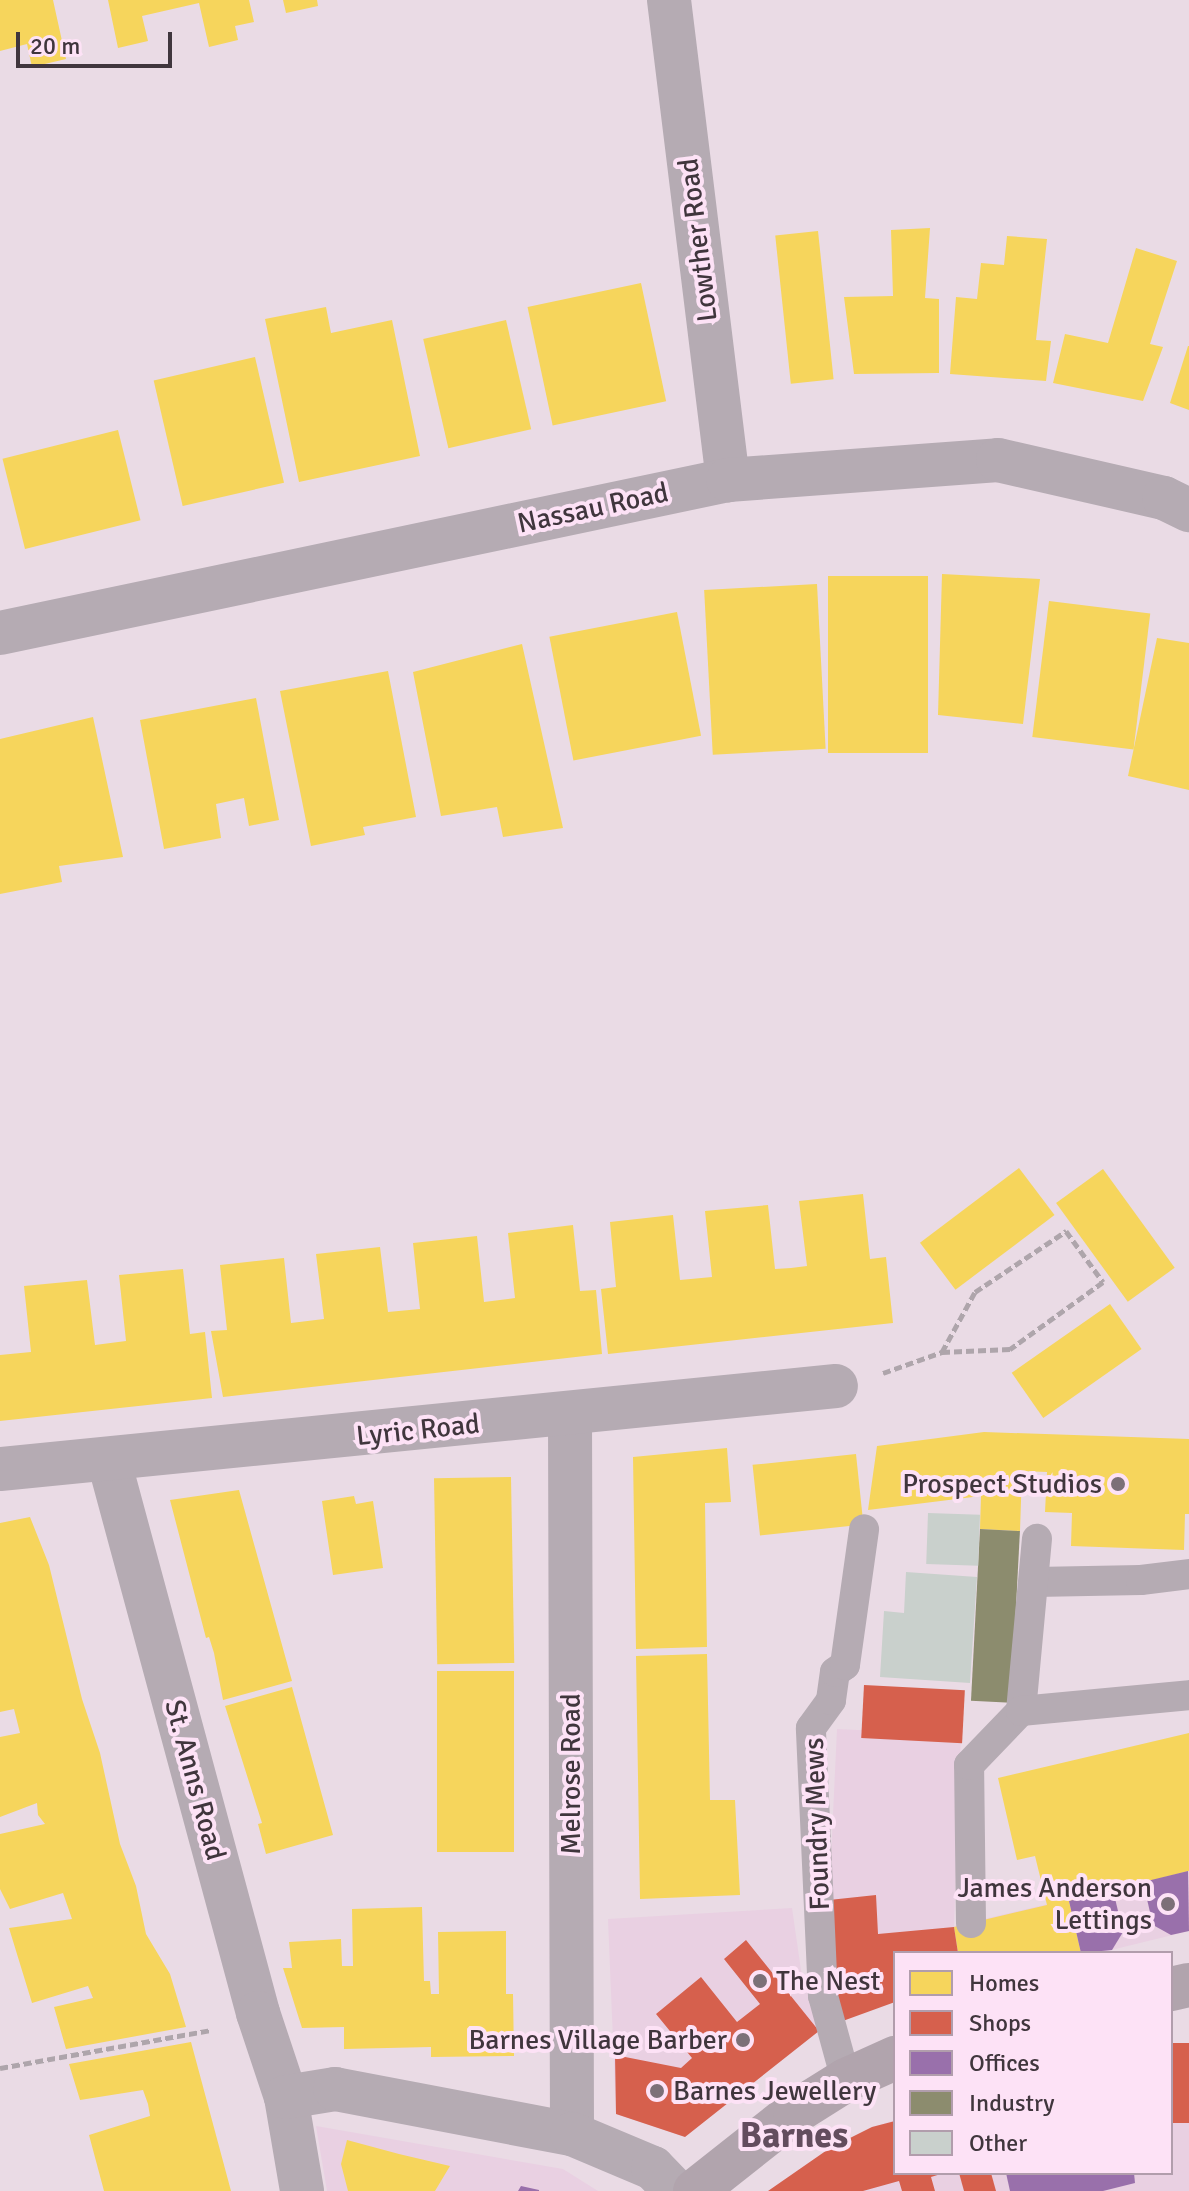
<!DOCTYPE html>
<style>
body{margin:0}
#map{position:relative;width:1189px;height:2191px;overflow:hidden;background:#eadbe5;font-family:Signika,sans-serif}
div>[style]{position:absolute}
.built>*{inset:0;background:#e9d0e2}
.homes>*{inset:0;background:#f6d55c;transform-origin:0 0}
.shops>*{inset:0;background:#d6604d;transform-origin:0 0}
.offices>*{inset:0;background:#9970ab}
.industry>*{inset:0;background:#8c8c6e;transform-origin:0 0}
.building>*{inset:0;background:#c9d0cc;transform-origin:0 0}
.path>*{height:5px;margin-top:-2.5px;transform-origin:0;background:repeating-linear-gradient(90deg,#aea5ab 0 8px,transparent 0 12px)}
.lane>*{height:30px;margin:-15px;padding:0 15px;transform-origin:15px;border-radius:15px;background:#b5abb3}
.street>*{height:44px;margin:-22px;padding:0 22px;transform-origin:22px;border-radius:22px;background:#b5abb3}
.primary>*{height:44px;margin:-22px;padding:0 22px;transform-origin:22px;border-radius:22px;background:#b1a4ad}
.dots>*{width:22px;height:22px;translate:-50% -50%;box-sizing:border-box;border:4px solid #fde2f6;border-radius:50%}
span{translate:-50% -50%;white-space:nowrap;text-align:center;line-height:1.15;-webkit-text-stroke:8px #fde2f6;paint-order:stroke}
.street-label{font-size:28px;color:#40363d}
.poi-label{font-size:28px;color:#40363d}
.right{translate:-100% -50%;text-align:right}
.left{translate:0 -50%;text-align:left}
.district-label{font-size:36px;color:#634d5e;font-weight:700}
.legend{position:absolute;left:893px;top:1951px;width:280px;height:224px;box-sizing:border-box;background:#fde2f6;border:2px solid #b19dac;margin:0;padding:10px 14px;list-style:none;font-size:24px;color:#40363d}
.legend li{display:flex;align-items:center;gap:16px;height:40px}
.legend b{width:40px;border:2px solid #b19dac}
.scale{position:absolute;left:16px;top:32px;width:156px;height:36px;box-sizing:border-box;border:4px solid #40363d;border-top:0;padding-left:10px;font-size:24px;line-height:28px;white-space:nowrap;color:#40363d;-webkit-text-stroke:6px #fde2f6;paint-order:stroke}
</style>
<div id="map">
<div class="built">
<i style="clip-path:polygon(837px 1729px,961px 1735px,954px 1926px,1189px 1871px,1189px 1931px,1099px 1953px,895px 1953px,895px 2002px,880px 2006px,829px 1900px)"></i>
<i style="clip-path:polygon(792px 1908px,801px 1970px,819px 2031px,685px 2137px,616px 2114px,608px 1919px)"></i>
<i style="clip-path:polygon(1189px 2043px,1189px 2191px,768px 2191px,830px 2148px,872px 2127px,895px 2120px,895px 2173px,1171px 2173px,1171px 2048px)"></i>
<i style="clip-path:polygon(316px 2126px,563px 2169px,598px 2191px,327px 2191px)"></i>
</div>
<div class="homes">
<i style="clip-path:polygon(0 0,53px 0,66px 59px,32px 67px,27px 44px,0 51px)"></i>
<i style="clip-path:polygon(108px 0,249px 0,254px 22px,235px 26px,238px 40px,209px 47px,199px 3px,142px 16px,148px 41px,118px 48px)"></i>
<i style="clip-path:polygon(283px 0,317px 0,318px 6px,286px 13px)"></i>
<i style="clip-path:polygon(930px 228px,925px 298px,939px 299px,939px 373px,854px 374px,844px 297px,893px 296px,891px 230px)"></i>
<i style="left:818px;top:231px;width:149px;height:43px;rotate:84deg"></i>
<i style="clip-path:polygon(1007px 236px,1047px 239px,1036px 340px,1051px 341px,1046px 381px,950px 374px,956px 297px,977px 299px,981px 263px,1004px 265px)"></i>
<i style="clip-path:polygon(1136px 248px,1177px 261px,1150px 344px,1163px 347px,1143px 401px,1053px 383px,1065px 334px,1108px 343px)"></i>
<i style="left:641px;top:283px;width:121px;height:116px;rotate:78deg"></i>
<i style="clip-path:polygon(326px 307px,331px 333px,392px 320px,420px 456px,299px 482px,265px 319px)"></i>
<i style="left:506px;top:320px;width:112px;height:85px;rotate:77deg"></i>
<i style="clip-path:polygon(1188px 346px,1189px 346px,1189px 410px,1170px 403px)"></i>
<i style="left:255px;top:357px;width:129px;height:104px;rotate:77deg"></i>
<i style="left:118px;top:430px;width:93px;height:119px;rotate:76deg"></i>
<i style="clip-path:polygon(942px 574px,1040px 579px,1023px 724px,938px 715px)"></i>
<i style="left:928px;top:576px;width:177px;height:100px;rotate:90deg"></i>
<i style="left:817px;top:584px;width:165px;height:113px;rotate:87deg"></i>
<i style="left:1049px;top:601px;width:102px;height:137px;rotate:7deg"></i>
<i style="left:677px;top:612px;width:126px;height:130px;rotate:79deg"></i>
<i style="clip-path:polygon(1157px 638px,1189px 643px,1189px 790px,1128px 776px)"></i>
<i style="clip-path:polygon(522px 644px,563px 828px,503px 837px,497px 807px,441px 816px,413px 672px)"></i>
<i style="clip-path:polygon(388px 671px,416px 817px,363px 827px,365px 835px,311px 846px,280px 691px)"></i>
<i style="clip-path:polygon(256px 698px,279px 820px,249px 826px,244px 798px,216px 804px,221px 838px,164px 849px,140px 720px)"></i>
<i style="clip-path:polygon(93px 717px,123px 857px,59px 866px,62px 882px,0 894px,0 739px)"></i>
<i style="left:1019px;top:1168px;width:59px;height:124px;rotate:53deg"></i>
<i style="left:1103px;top:1169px;width:122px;height:58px;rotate:54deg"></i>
<i style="clip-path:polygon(863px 1194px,870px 1259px,886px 1257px,893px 1323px,608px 1354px,601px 1289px,616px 1287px,610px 1222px,673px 1215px,680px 1280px,712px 1277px,705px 1211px,768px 1205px,775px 1269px,791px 1268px,807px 1266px,799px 1201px)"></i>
<i style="clip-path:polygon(573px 1225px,580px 1291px,596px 1290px,602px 1354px,223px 1397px,211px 1331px,227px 1330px,220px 1265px,284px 1258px,291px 1323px,324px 1319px,316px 1254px,380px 1247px,388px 1312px,420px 1309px,413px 1243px,477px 1236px,484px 1302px,500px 1300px,515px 1298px,508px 1233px)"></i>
<i style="clip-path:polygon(183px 1269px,190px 1334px,205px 1332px,212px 1398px,0 1421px,0 1355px,31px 1352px,24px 1286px,87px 1280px,95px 1345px,126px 1341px,119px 1275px)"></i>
<i style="left:1110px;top:1304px;width:55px;height:120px;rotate:55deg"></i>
<i style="clip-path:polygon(984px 1432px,1189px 1439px,1189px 1514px,1185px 1514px,1184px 1550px,1071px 1546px,1072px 1513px,1045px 1512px,1047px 1472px,1022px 1471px,1020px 1531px,980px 1529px,981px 1496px,868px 1510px,877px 1446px)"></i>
<i style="clip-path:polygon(727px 1448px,731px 1502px,705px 1503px,707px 1647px,636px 1649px,633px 1457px)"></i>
<i style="left:856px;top:1454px;width:71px;height:104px;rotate:84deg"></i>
<i style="left:511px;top:1477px;width:186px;height:77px;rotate:89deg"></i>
<i style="clip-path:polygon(239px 1490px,292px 1681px,223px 1700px,214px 1653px,209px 1637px,206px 1638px,170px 1500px)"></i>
<i style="clip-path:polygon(354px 1496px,356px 1504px,373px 1501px,383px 1568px,333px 1575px,322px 1501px)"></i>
<i style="clip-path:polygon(30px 1517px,49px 1565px,82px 1699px,100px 1753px,120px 1844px,136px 1886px,146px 1934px,170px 1974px,186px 2027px,66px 2049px,54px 2007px,93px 1998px,88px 1986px,32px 2003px,9px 1928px,72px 1919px,63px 1893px,10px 1909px,0 1889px,0 1834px,45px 1824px,38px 1815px,37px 1803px,0 1817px,0 1737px,20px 1733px,14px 1709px,0 1712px,0 1523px)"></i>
<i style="clip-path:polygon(707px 1654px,710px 1800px,735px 1800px,740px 1895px,640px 1899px,636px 1656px)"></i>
<i style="left:437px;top:1671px;width:77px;height:181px"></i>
<i style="clip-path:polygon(292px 1687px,333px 1835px,266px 1854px,258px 1824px,262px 1823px,225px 1706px)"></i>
<i style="clip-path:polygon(1189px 1733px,1189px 1871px,1069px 1901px,1081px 1953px,958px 1953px,954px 1927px,1047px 1905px,1035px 1856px,1017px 1860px,998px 1778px)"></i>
<i style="clip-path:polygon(422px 1907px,424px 1981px,430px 1981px,431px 1994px,439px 1994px,438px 1932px,506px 1931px,506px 1994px,513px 1994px,514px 2056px,431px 2057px,431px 2047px,344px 2049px,344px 2027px,302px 2028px,283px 1968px,292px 1968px,289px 1942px,341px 1939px,342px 1966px,353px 1966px,352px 1909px)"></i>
<i style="clip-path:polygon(191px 2042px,231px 2191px,104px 2191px,89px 2135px,150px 2116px,148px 2104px,143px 2090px,80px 2100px,69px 2064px)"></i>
<i style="clip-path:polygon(347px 2140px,399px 2154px,450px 2166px,435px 2191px,348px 2191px,341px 2164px)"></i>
</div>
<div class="shops">
<i style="left:864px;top:1685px;width:101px;height:53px;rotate:3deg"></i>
<i style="clip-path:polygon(876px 1895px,878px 1934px,954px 1927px,958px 1953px,895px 1953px,895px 2002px,840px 2022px,829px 1900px)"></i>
<i style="clip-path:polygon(746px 1940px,819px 2031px,685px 2137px,616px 2114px,615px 2055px,681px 2068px,692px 2058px,656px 2014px,701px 1977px,737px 2022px,760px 2004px,724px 1959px)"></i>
<i style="left:1189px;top:2043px;width:80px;height:19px;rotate:90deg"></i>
<i style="clip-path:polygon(895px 2121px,895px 2173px,944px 2173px,931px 2177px,935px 2191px,902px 2191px,899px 2181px,863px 2191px,768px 2191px,830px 2148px,872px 2127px)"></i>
<i style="clip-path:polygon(959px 2173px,991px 2173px,996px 2191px,964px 2191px)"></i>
</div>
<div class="offices">
<i style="clip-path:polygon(1188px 1871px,1189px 1931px,1171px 1935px,1153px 1925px,1143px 1882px)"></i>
<i style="clip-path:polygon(1113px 1890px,1123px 1932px,1112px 1950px,1081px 1953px,1069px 1901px)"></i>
<i style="clip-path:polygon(1006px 2173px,1134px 2173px,1135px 2183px,1103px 2191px,1010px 2191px)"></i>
<i style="clip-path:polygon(521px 2186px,539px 2190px,539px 2191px,518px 2191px)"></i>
</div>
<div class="industry">
<i style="left:980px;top:1529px;width:40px;height:172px;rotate:3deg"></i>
</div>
<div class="building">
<i style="left:928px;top:1513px;width:52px;height:51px;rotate:2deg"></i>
<i style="clip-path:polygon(906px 1572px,977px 1577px,970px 1683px,880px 1677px,884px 1611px,904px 1613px)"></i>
</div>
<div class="path">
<i style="left:883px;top:1373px;width:63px;rotate:-19.6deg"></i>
<i style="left:942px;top:1352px;width:68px;rotate:-61.2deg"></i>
<i style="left:975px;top:1292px;width:110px;rotate:-33.8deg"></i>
<i style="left:1066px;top:1231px;width:63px;rotate:54deg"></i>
<i style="left:1103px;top:1282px;width:115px;rotate:144.2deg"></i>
<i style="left:1010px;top:1349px;width:68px;rotate:177.5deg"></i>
<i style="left:0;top:2068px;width:214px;rotate:-10.2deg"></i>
</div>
<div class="lane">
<i style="left:1035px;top:1582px;width:106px;rotate:-1.1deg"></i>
<i style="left:1141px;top:1580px;width:48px;rotate:-7.1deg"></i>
<i style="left:1021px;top:1711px;width:173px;rotate:-84.7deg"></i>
<i style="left:971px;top:1923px;width:158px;rotate:-90.7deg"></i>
<i style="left:969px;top:1765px;width:75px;rotate:-46.1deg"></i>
<i style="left:1021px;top:1711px;width:169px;rotate:-5.4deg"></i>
<i style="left:846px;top:2080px;width:87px;rotate:-105.3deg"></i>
<i style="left:823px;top:1996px;width:268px;rotate:-92.6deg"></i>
<i style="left:811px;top:1728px;width:34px;rotate:-54deg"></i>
<i style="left:831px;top:1700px;width:28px;rotate:-82deg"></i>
<i style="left:835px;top:1672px;width:12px;rotate:-35deg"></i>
<i style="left:845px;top:1665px;width:137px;rotate:-82deg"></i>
</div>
<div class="street">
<i style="left:669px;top:0;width:484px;rotate:83deg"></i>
<i style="left:0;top:633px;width:744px;rotate:-11.87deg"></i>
<i style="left:728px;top:480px;width:271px;rotate:-4.2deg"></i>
<i style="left:998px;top:460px;width:170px;rotate:12.9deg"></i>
<i style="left:1164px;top:498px;width:28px;rotate:26deg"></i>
<i style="left:570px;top:1415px;width:719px;rotate:89.84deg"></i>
<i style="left:109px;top:1461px;width:572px;rotate:74.89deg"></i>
<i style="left:258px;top:2013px;width:89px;rotate:71.6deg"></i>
<i style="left:286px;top:2097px;width:95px;rotate:80.3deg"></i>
<i style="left:0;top:1469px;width:840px;rotate:-5.67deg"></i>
<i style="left:286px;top:2097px;width:50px;rotate:-9.3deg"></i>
<i style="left:335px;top:2089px;width:241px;rotate:10.8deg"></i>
<i style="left:572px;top:2134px;width:88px;rotate:22.8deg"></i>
<i style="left:653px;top:2168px;width:32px;rotate:46deg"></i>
</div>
<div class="primary">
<i style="left:1171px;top:1989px;width:18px;rotate:-13deg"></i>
<i style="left:695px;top:2191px;width:127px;rotate:-38.3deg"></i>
<i style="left:795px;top:2112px;width:60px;rotate:-32.1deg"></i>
<i style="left:846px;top:2080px;width:54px;rotate:-24.2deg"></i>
</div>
<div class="dots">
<i style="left:1118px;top:1484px;background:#7c7078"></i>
<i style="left:1168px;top:1904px;background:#7c7078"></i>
<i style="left:760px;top:1981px;background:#7c7078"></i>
<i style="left:743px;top:2040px;background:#7c7078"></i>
<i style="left:657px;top:2091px;background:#7c7078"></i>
</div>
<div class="street-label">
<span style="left:698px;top:240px;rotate:-97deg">Lowther Road</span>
<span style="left:593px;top:508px;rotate:-12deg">Nassau Road</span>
<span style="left:418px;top:1430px;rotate:-6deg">Lyric Road</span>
<span style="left:571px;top:1774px;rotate:-90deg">Melrose Road</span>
<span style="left:195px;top:1780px;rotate:75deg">St. Anns Road</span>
<span style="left:817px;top:1824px;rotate:-92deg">Foundry Mews</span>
</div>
<div class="poi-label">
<span class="right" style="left:1102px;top:1484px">Prospect Studios</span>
<span class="right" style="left:1152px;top:1904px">James Anderson<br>Lettings</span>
<span class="left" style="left:776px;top:1981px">The Nest</span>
<span class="right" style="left:727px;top:2040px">Barnes Village Barber</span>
<span class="left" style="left:673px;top:2091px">Barnes Jewellery</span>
</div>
<div class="district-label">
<span style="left:794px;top:2136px">Barnes</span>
</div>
<ul class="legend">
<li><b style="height:22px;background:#f6d55c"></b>Homes</li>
<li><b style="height:22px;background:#d6604d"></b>Shops</li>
<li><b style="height:22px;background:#9970ab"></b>Offices</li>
<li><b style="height:22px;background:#8c8c6e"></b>Industry</li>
<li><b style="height:22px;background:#c9d0cc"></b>Other</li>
</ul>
<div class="scale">20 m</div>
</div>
